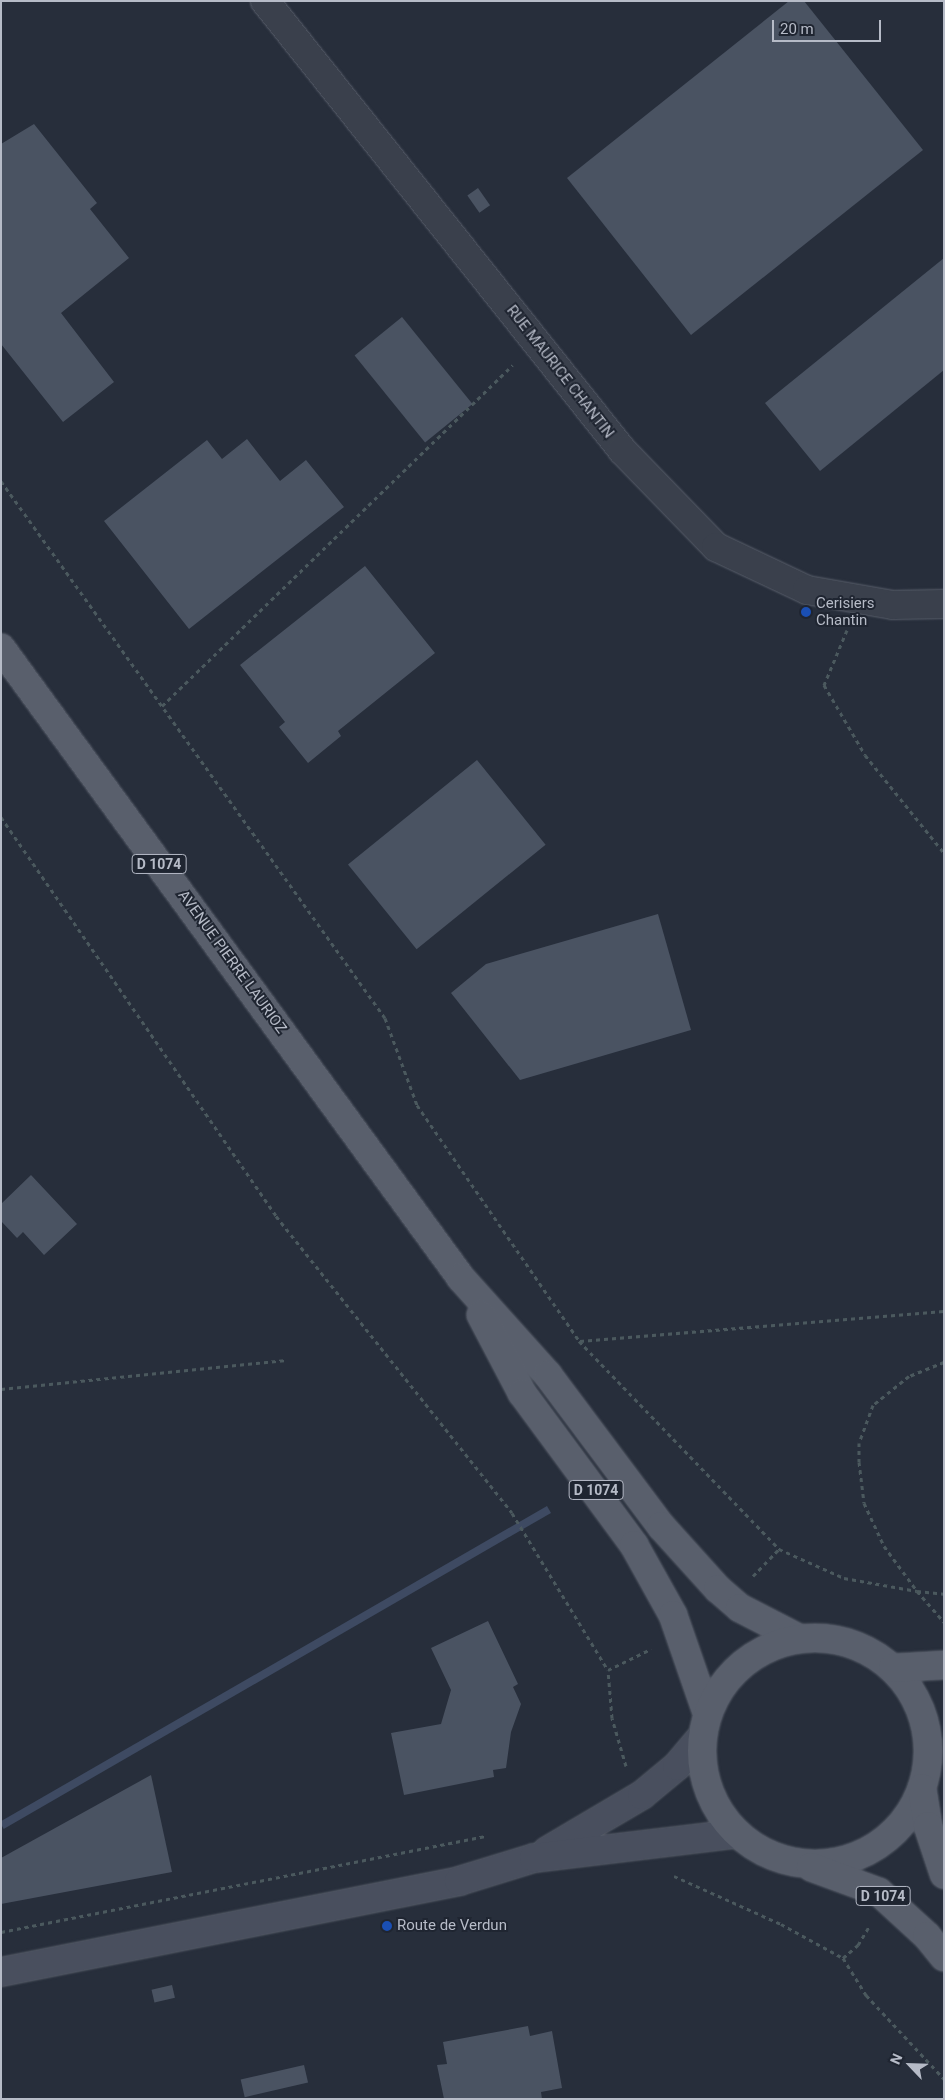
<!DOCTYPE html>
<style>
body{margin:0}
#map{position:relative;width:945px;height:2100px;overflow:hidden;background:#272e3b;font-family:Roboto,sans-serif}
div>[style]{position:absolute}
.water>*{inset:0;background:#3e4a62;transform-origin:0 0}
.building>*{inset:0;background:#4a5362;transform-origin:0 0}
.path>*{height:3px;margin-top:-1.5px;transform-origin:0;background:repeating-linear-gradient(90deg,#4b595e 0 4px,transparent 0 8px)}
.roads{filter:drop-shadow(0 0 1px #585e6a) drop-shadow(0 0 1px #585e6a)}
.minor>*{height:28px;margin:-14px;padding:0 14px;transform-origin:14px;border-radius:14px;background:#3a404c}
.secondary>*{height:28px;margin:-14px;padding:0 14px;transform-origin:14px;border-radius:14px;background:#494f5e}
.primary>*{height:28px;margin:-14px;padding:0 14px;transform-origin:14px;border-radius:14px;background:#595f6c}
.primary>.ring{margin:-14px;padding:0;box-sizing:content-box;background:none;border:28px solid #595f6c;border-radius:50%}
.dots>*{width:14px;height:14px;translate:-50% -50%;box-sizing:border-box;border:2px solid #1f2531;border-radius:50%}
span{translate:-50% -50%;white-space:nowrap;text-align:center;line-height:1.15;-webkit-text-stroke:4px #1f2531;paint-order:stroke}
.shield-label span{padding:1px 4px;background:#1f2531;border:1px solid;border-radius:4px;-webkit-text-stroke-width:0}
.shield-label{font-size:14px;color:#b6bbc7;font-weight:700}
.street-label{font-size:15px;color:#b6bbc7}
.poi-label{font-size:15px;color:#b6bbc7}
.left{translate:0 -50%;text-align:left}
.frame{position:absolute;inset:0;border:2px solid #b6bbc7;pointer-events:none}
.north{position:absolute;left:885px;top:2040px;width:50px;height:50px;-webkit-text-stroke:4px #1f2531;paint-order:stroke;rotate:294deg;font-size:14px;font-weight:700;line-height:20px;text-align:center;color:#b6bbc7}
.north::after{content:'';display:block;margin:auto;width:18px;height:22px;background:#b6bbc7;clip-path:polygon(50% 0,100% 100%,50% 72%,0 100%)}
.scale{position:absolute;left:772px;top:20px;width:109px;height:22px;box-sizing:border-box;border:2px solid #b6bbc7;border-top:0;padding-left:6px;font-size:15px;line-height:18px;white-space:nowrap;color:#b6bbc7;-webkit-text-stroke:4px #1f2531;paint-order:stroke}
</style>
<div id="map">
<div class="water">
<i style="left:547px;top:1506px;width:8px;height:632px;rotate:60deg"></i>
</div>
<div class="building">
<i style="clip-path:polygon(789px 1px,804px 1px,923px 150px,691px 335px,567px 178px)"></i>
<i style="clip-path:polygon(34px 124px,97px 203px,90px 209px,129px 258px,61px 313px,114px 382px,63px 422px,1px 344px,1px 144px)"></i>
<i style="left:478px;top:188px;width:21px;height:13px;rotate:55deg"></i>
<i style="clip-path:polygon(944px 258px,944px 370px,820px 471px,765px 403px)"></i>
<i style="left:402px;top:317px;width:112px;height:61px;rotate:51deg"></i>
<i style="clip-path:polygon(247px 439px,280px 481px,306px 460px,344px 507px,189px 629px,104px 521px,207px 440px,222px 459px)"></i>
<i style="clip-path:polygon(365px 566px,435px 653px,338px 731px,341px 736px,308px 763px,279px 727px,285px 722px,240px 665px)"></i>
<i style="left:477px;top:760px;width:109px;height:166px;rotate:51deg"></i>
<i style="clip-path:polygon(658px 914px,691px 1030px,520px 1080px,451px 993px,486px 964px)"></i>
<i style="clip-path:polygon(31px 1175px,77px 1224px,44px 1255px,23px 1232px,17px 1238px,1px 1221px,1px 1204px)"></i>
<i style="clip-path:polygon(488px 1621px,518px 1684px,513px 1687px,521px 1704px,511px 1732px,506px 1768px,493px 1770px,494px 1777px,404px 1795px,391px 1733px,441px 1724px,451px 1690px,431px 1648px)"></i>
<i style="clip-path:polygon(151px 1775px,172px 1872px,1px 1904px,1px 1858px)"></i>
<i style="left:172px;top:1985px;width:13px;height:21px;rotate:77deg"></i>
<i style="clip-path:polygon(528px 2026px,530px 2036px,552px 2031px,562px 2088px,541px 2092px,542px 2099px,444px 2099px,437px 2065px,447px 2064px,443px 2042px)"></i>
<i style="left:304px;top:2065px;width:18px;height:65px;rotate:77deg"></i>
</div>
<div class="path">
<i style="left:1px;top:481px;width:660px;rotate:54.43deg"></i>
<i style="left:385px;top:1018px;width:93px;rotate:69.8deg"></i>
<i style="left:417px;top:1105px;width:286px;rotate:55.5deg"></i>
<i style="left:579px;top:1341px;width:289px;rotate:46.1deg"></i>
<i style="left:847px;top:630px;width:60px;rotate:112.7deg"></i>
<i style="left:824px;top:685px;width:81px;rotate:59.6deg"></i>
<i style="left:865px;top:755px;width:126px;rotate:51.1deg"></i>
<i style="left:162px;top:706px;width:489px;rotate:-44.2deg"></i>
<i style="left:1px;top:817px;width:485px;rotate:55.4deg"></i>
<i style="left:276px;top:1216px;width:379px;rotate:51.5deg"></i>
<i style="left:512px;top:1513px;width:184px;rotate:58.6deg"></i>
<i style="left:580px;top:1341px;width:365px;rotate:-4.7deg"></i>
<i style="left:944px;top:1362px;width:38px;rotate:158deg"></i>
<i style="left:909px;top:1376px;width:46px;rotate:141.1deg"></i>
<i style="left:873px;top:1405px;width:40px;rotate:110.2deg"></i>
<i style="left:859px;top:1443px;width:19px;rotate:90deg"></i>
<i style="left:859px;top:1462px;width:41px;rotate:83deg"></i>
<i style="left:864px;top:1503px;width:47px;rotate:65.1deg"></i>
<i style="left:884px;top:1546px;width:56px;rotate:53.7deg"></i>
<i style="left:917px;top:1591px;width:27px;rotate:6deg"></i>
<i style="left:1px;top:1389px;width:287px;rotate:-5.8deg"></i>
<i style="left:753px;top:1576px;width:37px;rotate:-46deg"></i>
<i style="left:779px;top:1549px;width:71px;rotate:24deg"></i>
<i style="left:844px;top:1578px;width:74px;rotate:10.1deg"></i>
<i style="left:917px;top:1591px;width:41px;rotate:48.9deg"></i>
<i style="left:626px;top:1766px;width:50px;rotate:-106.3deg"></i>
<i style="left:612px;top:1718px;width:48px;rotate:-94.8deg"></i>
<i style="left:608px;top:1670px;width:48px;rotate:-26deg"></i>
<i style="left:674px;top:1876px;width:117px;rotate:24.2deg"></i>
<i style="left:781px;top:1924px;width:71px;rotate:28.7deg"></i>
<i style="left:843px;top:1958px;width:20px;rotate:-41deg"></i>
<i style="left:858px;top:1945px;width:21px;rotate:-59deg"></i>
<i style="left:1px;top:1932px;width:494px;rotate:-11.2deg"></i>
<i style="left:843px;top:1958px;width:44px;rotate:58.1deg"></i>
<i style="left:866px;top:1995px;width:115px;rotate:47.1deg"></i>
</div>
<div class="roads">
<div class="minor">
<i style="left:265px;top:1px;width:574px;rotate:51.51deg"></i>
<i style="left:622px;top:450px;width:135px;rotate:45.9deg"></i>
<i style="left:716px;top:547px;width:101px;rotate:25.3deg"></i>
<i style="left:807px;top:590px;width:87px;rotate:9.9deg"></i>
<i style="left:893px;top:605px;width:51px;rotate:-1.1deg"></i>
</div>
<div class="secondary">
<i style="left:547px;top:1851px;width:110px;rotate:-30.5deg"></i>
<i style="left:642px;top:1795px;width:45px;rotate:-39.6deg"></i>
<i style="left:677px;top:1766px;width:38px;rotate:-50deg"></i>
<i style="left:1px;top:1972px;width:467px;rotate:-11.2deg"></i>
<i style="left:459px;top:1881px;width:78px;rotate:-17deg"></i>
<i style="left:534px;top:1858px;width:203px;rotate:-6.8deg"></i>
</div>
<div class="primary">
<i style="left:1px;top:648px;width:780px;rotate:53.86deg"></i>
<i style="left:461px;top:1278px;width:130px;rotate:48.1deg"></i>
<i style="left:548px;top:1375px;width:189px;rotate:53.2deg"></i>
<i style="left:661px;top:1526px;width:85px;rotate:47.9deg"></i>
<i style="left:718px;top:1589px;width:29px;rotate:41deg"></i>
<i style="left:740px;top:1608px;width:65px;rotate:27.3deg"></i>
<i style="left:481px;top:1315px;width:88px;rotate:62.3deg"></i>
<i style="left:522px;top:1393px;width:189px;rotate:53.6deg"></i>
<i style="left:634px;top:1545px;width:80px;rotate:60.9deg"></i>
<i style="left:673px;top:1615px;width:104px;rotate:70.9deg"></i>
<i class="ring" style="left:702px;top:1638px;width:198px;height:198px"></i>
<i style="left:893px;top:1668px;width:51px;rotate:-3.4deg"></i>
<i style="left:922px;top:1788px;width:38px;rotate:81deg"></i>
<i style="left:928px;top:1826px;width:51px;rotate:71.6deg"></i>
<i style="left:811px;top:1867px;width:72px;rotate:20.2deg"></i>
<i style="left:879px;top:1892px;width:65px;rotate:42.5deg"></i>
<i style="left:927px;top:1936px;width:27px;rotate:51deg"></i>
</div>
</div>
<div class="dots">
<i style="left:806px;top:612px;background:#1a4fb4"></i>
<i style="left:387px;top:1926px;background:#1a4fb4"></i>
</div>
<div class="shield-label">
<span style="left:159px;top:864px">D 1074</span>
<span style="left:596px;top:1490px">D 1074</span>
<span style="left:883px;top:1896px">D 1074</span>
</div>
<div class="street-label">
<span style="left:560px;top:372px;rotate:52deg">RUE MAURICE CHANTIN</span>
<span style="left:232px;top:962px;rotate:54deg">AVENUE PIERRE LAURIOZ</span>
</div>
<div class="poi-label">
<span class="left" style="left:816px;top:612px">Cerisiers<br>Chantin</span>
<span class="left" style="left:397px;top:1926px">Route de Verdun</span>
</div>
<div class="frame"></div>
<div class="north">N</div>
<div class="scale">20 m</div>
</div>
